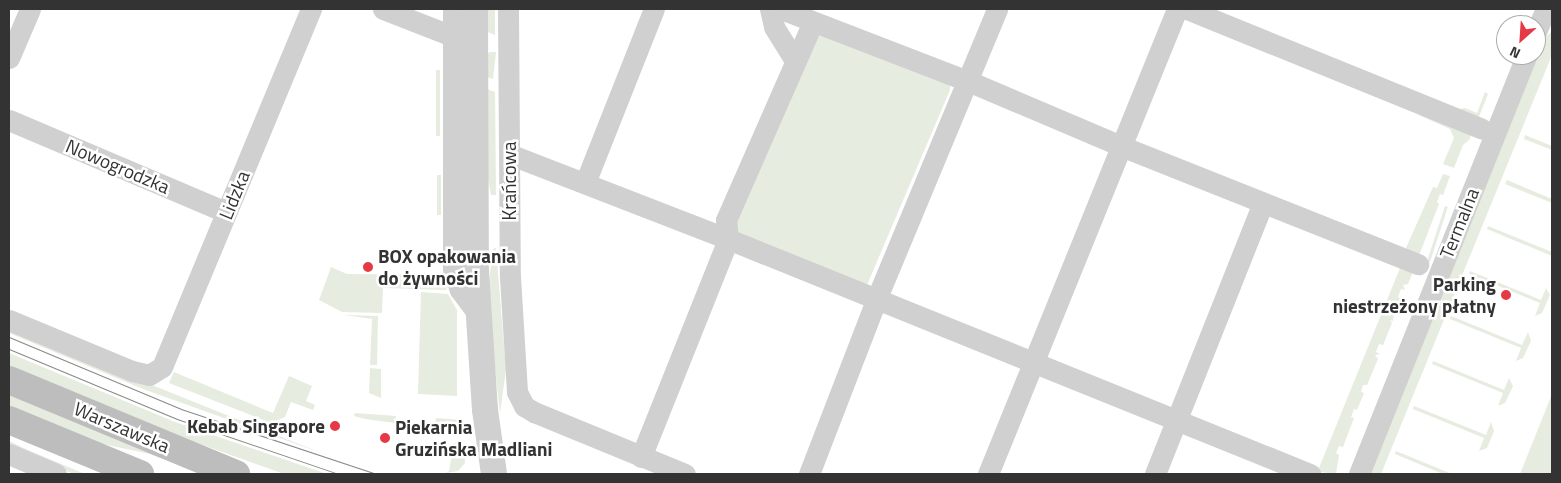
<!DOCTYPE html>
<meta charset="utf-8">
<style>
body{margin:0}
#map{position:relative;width:1561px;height:483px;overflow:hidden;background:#fff;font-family:"Titillium Web",sans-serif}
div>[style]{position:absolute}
.green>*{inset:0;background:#e6ecdf;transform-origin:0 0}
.minor>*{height:21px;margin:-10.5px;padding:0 10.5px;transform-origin:10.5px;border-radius:10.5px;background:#d0d0d0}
.tertiary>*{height:26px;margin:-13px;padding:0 13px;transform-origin:13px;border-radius:13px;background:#d0d0d0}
.secondary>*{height:28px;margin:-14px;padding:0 14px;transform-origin:14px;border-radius:14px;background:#bdbdbd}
.tram>*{height:1px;margin:-0.5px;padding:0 0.5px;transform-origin:0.5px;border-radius:0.5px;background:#888}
.dots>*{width:14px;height:14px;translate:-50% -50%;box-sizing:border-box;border:2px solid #fff;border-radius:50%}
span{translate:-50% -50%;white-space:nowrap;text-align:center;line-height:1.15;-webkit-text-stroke:5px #fff;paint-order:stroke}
.street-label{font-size:19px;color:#333}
.poi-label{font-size:19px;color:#333;font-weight:700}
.left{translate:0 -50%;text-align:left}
.right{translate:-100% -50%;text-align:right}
.frame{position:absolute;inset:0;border:10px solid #333;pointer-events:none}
.north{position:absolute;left:1496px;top:15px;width:50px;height:50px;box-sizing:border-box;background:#fff;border:1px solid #adadad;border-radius:50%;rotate:206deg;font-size:14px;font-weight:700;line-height:20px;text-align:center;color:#333}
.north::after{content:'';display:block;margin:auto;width:18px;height:22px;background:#e63946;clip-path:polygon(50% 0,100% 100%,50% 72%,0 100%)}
</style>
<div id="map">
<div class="green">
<i style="clip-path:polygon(483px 9px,495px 9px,495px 35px,485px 31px)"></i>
<i style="clip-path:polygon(817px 30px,950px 82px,950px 90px,867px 285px,738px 238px,733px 225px)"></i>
<i style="clip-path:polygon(1552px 31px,1552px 55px,1381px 474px,1370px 474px,1545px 38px)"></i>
<i style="clip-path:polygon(490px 52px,496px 52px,493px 79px,484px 76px,486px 55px)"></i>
<i style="left:436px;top:70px;width:4px;height:66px"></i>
<i style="clip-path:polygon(484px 88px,495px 92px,496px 195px,491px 195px,485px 163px)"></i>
<i style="clip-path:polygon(1485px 92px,1488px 94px,1478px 119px,1456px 110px,1465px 108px,1477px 113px)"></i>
<i style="clip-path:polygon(1421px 110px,1473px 131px,1469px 140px,1463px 145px,1454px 168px,1443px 164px,1454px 138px,1450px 129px,1419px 115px)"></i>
<i style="clip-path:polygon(1525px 135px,1552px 146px,1552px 150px,1524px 139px)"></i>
<i style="clip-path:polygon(1443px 174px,1450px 176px,1443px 195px,1440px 194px,1437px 202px,1439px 204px,1418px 258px,1406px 248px,1433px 187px,1437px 188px)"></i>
<i style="left:437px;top:175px;width:4px;height:40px"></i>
<i style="clip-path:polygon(1507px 180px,1552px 199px,1552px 203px,1505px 184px)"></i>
<i style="left:1445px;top:206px;width:3px;height:58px;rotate:18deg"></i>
<i style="clip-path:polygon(1488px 226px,1552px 252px,1552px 256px,1487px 229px)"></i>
<i style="clip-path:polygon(496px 248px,506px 370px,500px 413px,487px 297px,493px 249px)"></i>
<i style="clip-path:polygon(331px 267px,347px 274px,443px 275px,448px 287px,446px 290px,383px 288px,382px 313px,342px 312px,319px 300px)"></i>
<i style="clip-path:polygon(1400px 268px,1414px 269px,1408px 284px,1403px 285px,1405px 290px,1401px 289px,1398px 297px,1402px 299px,1399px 307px,1395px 306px,1393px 321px,1390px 320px,1392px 323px,1383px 345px,1379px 344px,1376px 352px,1380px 354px,1375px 355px,1378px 359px,1367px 385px,1363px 385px,1361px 392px,1364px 393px,1357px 410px,1354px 409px,1351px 417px,1354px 418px,1343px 447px,1339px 446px,1336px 453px,1339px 455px,1336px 474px,1313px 471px,1319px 468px)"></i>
<i style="clip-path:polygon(1470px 271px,1541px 300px,1546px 288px,1550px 295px,1542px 313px,1535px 316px,1540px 303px,1469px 274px)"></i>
<i style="clip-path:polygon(421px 292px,448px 294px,457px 310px,457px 396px,418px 394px)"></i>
<i style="clip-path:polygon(344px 315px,378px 316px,377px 365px,370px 365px,372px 319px)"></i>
<i style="clip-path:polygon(1451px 316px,1522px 345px,1528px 332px,1531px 341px,1523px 358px,1516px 361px,1521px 348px,1450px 319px)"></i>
<i style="clip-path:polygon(9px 326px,147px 383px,324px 454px,143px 389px,9px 333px)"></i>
<i style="clip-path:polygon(9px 353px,175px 422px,327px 474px,284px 474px,136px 421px,9px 370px)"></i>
<i style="clip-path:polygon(1433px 361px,1504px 390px,1509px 378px,1513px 386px,1505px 403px,1498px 406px,1503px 393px,1432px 364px)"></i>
<i style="clip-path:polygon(370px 368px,381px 369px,381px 398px,369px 393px)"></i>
<i style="clip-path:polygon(174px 372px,273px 413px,289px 376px,312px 386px,306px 401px,315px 405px,313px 410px,291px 402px,285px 417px,271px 423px,169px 383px)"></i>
<i style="clip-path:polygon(9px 391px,204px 474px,150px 454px,98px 443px,9px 410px)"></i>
<i style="clip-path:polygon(1552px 394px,1552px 474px,1520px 474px)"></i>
<i style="clip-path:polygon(1414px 406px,1486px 435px,1491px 422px,1494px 431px,1487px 448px,1479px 451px,1484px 438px,1413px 409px)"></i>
<i style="clip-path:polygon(355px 413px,396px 416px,395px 423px,365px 419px,354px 416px)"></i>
<i style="clip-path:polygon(436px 418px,461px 420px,461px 427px,435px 424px)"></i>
<i style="clip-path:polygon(9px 441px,28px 450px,85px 474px,74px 474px,9px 447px)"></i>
<i style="clip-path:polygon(454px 443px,464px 445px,465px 463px,458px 471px,446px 473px,449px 471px)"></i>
<i style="clip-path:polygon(1396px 451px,1452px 474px,1443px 474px,1395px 454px)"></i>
</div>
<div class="minor">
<i style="left:383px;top:9px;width:88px;rotate:21.3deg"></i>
<i style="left:453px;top:9px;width:260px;rotate:90deg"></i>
<i style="left:453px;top:269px;width:22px;rotate:72deg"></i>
<i style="left:460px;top:290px;width:30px;rotate:53deg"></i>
<i style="left:508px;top:9px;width:268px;rotate:89.6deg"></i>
<i style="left:510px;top:277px;width:115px;rotate:86.5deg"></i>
<i style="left:517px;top:392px;width:16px;rotate:63deg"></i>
<i style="left:524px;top:406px;width:12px;rotate:31deg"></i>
<i style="left:534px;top:412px;width:163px;rotate:22.3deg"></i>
<i style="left:770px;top:9px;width:18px;rotate:77deg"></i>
<i style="left:774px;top:27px;width:39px;rotate:58deg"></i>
<i style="left:781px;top:9px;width:200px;rotate:21.1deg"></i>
<i style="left:968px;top:81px;width:166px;rotate:23deg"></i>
<i style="left:1121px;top:146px;width:320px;rotate:21.7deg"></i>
<i style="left:1187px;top:9px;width:318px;rotate:22.1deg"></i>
<i style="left:1536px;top:32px;width:25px;rotate:-67deg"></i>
<i style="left:9px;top:58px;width:53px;rotate:-66.8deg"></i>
<i style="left:9px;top:120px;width:236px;rotate:23deg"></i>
<i style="left:509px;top:154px;width:235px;rotate:21.2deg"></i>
<i style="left:728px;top:239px;width:628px;rotate:21.99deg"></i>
<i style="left:585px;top:183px;width:187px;rotate:-68.4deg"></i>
<i style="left:9px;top:320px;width:133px;rotate:22.5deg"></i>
<i style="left:132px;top:371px;width:17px;rotate:13deg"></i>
<i style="left:149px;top:375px;width:15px;rotate:-32deg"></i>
<i style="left:162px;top:367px;width:388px;rotate:-67.4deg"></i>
<i style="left:9px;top:454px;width:51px;rotate:23.1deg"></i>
<i style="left:641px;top:457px;width:235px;rotate:-68.2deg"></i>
<i style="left:728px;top:239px;width:19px;rotate:-96deg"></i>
<i style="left:726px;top:220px;width:216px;rotate:-66.3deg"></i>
<i style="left:809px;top:474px;width:186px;rotate:-68.9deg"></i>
<i style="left:876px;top:300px;width:315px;rotate:-67.4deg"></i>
<i style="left:988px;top:474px;width:502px;rotate:-67.88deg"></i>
<i style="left:1155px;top:474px;width:292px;rotate:-68.3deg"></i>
<i style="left:1359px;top:474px;width:451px;rotate:-68.2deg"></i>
</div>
<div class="tertiary">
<i style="left:475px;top:9px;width:262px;rotate:89.8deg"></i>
<i style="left:476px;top:271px;width:139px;rotate:86.3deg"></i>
<i style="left:485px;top:410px;width:65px;rotate:82deg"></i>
</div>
<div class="secondary">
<i style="left:9px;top:380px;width:246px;rotate:22.5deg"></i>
<i style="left:9px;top:420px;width:142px;rotate:22.4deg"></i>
</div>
<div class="tram">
<i style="left:9px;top:337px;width:186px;rotate:22.7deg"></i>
<i style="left:181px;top:409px;width:206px;rotate:18.4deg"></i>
<i style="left:9px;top:349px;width:182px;rotate:22.6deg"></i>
<i style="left:177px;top:419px;width:171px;rotate:18.8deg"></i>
</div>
<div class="dots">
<i style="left:368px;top:267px;background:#e63946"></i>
<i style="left:1506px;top:295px;background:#e63946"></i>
<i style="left:335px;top:426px;background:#e63946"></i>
<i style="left:385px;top:438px;background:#e63946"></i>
</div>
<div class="street-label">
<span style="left:118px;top:166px;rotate:23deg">Nowogrodzka</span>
<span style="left:509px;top:181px;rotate:-90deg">Krańcowa</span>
<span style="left:234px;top:195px;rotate:-68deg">Lidzka</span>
<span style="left:1459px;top:223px;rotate:-68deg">Termalna</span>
<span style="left:122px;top:427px;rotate:23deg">Warszawska</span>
</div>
<div class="poi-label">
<span class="left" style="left:378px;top:267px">BOX opakowania<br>do żywności</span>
<span class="right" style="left:1496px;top:295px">Parking<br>niestrzeżony płatny</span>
<span class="right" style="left:325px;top:426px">Kebab Singapore</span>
<span class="left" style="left:395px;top:438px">Piekarnia<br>Gruzińska Madliani</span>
</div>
<div class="frame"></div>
<div class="north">N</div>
</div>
